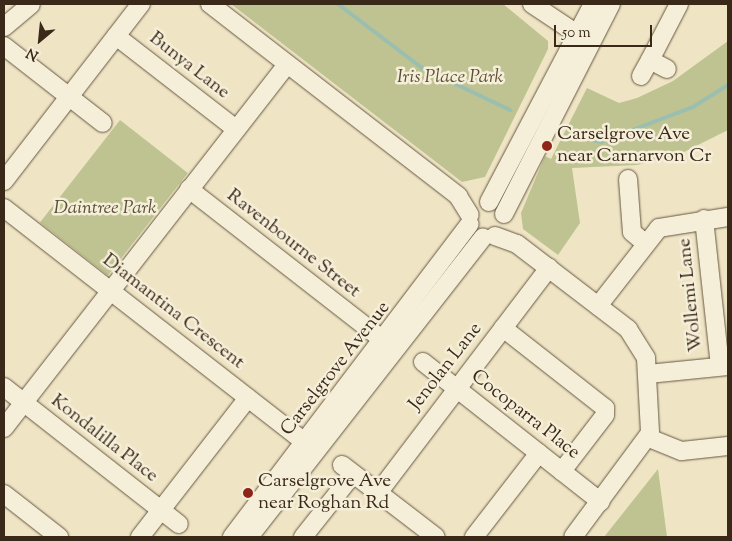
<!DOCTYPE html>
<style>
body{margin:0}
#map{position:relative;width:732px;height:541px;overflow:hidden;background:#efe5c4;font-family:"Sorts Mill Goudy",serif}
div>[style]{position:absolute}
.green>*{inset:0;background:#bec391;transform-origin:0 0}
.stream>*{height:4px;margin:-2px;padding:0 2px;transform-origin:2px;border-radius:2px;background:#9abfb0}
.roads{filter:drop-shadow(0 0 1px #675743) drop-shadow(0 0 1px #675743)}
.minor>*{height:18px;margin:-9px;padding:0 9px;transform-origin:9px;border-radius:9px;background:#f5eed9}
.dots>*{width:14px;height:14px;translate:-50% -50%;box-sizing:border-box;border:2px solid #f5eed9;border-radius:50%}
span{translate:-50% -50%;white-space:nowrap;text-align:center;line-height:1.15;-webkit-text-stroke:5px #f5eed9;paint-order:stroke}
.street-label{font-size:19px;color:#3a2818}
.park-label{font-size:19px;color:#5b4f36;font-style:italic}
.poi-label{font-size:19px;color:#3a2818}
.left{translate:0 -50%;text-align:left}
.frame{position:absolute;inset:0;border:5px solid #3a2818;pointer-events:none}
.north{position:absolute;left:15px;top:15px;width:50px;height:50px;-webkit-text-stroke:4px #f5eed9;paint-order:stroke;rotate:208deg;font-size:14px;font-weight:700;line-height:20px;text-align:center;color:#3a2818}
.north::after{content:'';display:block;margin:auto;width:18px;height:22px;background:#3a2818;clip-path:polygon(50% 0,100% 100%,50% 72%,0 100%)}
.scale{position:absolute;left:554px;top:25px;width:98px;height:22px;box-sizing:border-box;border:2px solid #3a2818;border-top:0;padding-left:6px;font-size:15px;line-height:18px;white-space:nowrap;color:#3a2818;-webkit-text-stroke:4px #f5eed9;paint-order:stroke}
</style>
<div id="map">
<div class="green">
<i style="clip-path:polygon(231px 4px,503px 4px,548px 41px,548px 49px,485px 177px,462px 182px)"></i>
<i style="clip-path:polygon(728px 41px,728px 130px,680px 154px,637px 165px,572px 168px,580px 223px,558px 255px,523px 229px,521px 213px,545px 156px,551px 159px,587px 88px,619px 103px,637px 98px,673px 81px)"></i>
<i style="left:120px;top:120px;width:86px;height:130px;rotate:38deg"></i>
<i style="clip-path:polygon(658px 469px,667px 537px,604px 537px)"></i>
</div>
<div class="stream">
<i style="left:338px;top:4px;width:106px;rotate:37.3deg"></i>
<i style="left:422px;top:68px;width:98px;rotate:25.5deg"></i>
<i style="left:568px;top:136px;width:34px;rotate:10deg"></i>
<i style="left:601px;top:142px;width:98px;rotate:-20.8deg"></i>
<i style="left:693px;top:107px;width:41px;rotate:-32.2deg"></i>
</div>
<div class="roads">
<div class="minor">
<i style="left:210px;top:4px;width:314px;rotate:37.7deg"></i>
<i style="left:458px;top:196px;width:22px;rotate:58deg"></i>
<i style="left:532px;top:4px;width:65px;rotate:33.7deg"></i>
<i style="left:4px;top:27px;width:35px;rotate:-40deg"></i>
<i style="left:116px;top:36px;width:152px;rotate:37.8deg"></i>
<i style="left:4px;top:46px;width:125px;rotate:37.9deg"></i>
<i style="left:650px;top:60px;width:63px;rotate:-62.6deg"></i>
<i style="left:641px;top:76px;width:18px;rotate:-61deg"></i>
<i style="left:650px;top:60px;width:19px;rotate:28deg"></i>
<i style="left:628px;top:179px;width:53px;rotate:85.7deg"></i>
<i style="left:632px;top:232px;width:18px;rotate:41deg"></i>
<i style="left:4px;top:181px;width:224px;rotate:-52.3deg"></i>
<i style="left:189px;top:189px;width:257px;rotate:37.9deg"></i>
<i style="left:489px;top:202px;width:224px;rotate:-62.3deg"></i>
<i style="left:4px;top:208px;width:395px;rotate:37.9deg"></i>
<i style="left:504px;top:214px;width:236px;rotate:-63deg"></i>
<i style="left:704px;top:219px;width:148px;rotate:83.8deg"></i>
<i style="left:495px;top:236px;width:23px;rotate:20deg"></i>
<i style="left:517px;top:244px;width:140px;rotate:37.4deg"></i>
<i style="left:628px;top:329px;width:34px;rotate:58deg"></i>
<i style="left:646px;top:358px;width:75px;rotate:86.9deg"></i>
<i style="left:650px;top:433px;width:129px;rotate:126.5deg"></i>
<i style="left:598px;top:306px;width:99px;rotate:-52deg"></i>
<i style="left:659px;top:228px;width:70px;rotate:-9.1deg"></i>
<i style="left:503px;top:328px;width:130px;rotate:38.1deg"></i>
<i style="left:605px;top:408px;width:7px;rotate:90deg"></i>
<i style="left:605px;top:415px;width:71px;rotate:127.5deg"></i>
<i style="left:423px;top:362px;width:226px;rotate:38.2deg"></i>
<i style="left:648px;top:374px;width:80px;rotate:-5.7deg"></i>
<i style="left:4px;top:387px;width:222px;rotate:38.1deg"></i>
<i style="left:4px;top:428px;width:461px;rotate:-52.1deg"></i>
<i style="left:649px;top:438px;width:35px;rotate:22deg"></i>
<i style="left:682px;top:451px;width:46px;rotate:-6.2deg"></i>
<i style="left:342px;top:465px;width:118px;rotate:37.5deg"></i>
<i style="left:378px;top:493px;width:283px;rotate:-52.8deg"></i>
<i style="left:4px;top:494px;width:70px;rotate:38deg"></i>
<i style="left:140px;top:537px;width:176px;rotate:-52.2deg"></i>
<i style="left:232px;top:537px;width:393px;rotate:-52.8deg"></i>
<i style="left:249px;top:537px;width:380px;rotate:-52deg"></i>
<i style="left:303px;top:537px;width:80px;rotate:-51.6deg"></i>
<i style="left:474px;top:537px;width:106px;rotate:-52.3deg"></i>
</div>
</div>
<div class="dots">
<i style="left:547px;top:146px;background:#8f2418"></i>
<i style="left:248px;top:493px;background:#8f2418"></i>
</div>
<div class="street-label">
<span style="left:189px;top:66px;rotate:38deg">Bunya Lane</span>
<span style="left:293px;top:244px;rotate:38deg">Ravenbourne Street</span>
<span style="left:691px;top:295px;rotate:-96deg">Wollemi Lane</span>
<span style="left:173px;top:312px;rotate:38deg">Diamantina Crescent</span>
<span style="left:446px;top:367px;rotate:-52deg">Jenolan Lane</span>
<span style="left:336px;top:369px;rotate:-52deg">Carselgrove Avenue</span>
<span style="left:525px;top:415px;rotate:38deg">Cocoparra Place</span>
<span style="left:104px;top:439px;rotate:38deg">Kondalilla Place</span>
</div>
<div class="park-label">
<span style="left:450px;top:78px">Iris Place Park</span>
<span style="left:105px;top:209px">Daintree Park</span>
</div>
<div class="poi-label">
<span class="left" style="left:557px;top:146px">Carselgrove Ave<br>near Carnarvon Cr</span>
<span class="left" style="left:258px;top:493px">Carselgrove Ave<br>near Roghan Rd</span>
</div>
<div class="frame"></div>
<div class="north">N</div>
<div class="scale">50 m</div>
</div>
